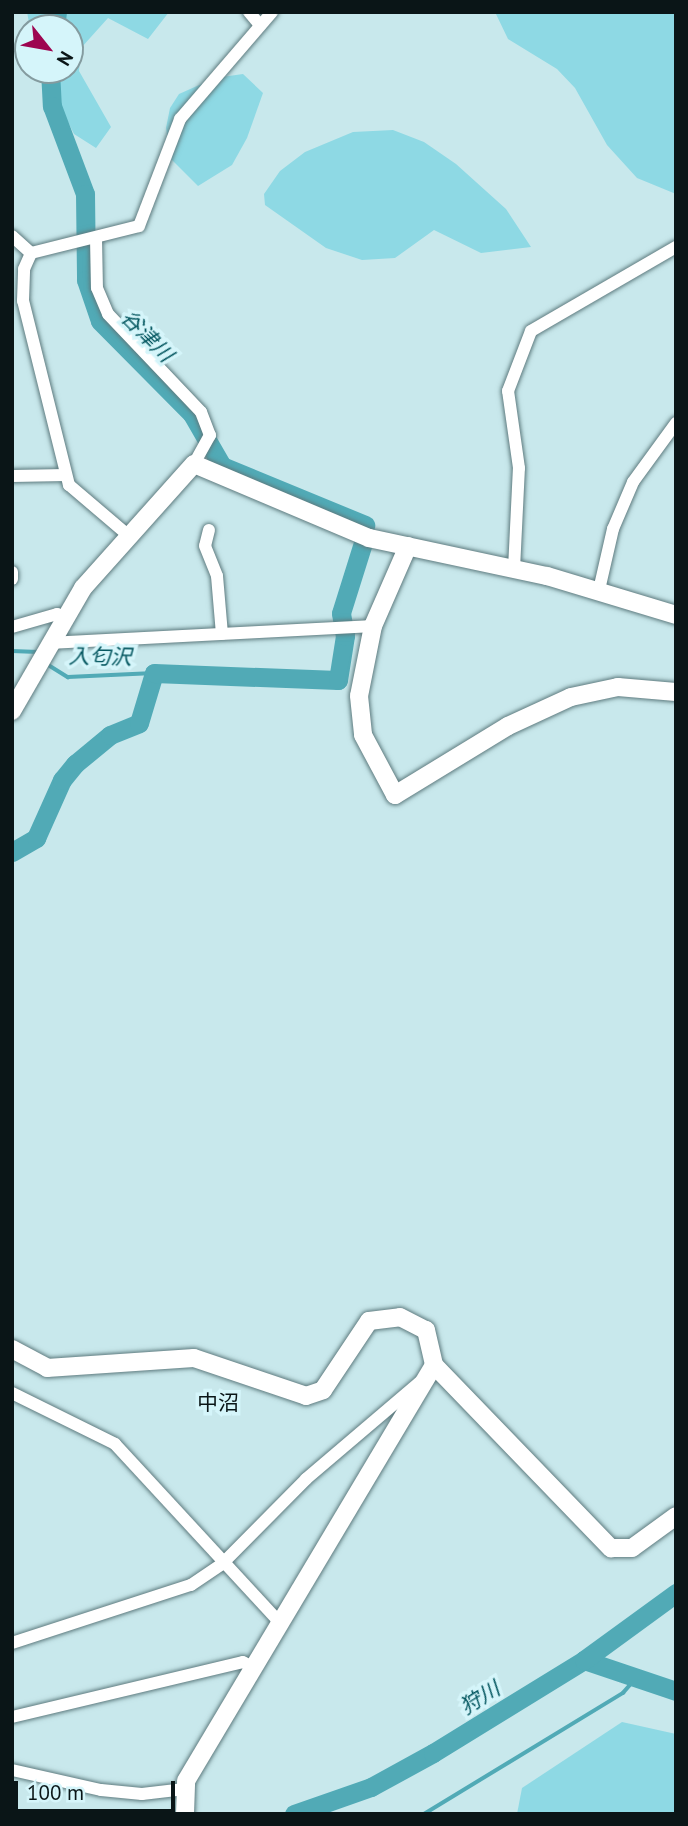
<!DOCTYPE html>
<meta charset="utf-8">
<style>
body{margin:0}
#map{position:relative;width:688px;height:1826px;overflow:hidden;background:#c8e8ec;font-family:"PT Sans","Noto Sans JP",sans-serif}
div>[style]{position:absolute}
.green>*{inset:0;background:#8ed9e4}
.stream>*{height:3.5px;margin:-1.75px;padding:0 1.75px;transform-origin:1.75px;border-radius:1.75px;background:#51aab6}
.river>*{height:19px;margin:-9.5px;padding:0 9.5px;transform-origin:9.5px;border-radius:9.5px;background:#51aab6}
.roads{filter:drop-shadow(0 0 2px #5e7b7f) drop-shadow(0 0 2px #5e7b7f)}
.street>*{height:12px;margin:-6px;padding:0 6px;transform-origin:6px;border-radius:6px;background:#fff}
.secondary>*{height:18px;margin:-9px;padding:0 9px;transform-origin:9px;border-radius:9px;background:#fff}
span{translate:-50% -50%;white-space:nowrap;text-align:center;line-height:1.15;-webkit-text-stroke:7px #d5f5fa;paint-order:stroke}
.water-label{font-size:21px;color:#00545d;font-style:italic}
.neighbourhood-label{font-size:21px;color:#0a1517}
.frame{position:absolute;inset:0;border:14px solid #0a1517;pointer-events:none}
.north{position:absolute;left:14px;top:14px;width:70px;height:70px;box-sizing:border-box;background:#d5f5fa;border:2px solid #849b9f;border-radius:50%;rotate:121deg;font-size:19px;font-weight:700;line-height:28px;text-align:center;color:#0a1517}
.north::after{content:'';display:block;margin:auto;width:24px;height:32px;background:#9d0550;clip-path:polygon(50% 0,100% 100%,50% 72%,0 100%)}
.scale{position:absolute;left:14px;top:1781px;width:161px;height:32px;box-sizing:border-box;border:4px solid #0a1517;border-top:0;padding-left:9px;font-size:21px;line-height:24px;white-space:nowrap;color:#0a1517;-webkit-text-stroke:5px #d5f5fa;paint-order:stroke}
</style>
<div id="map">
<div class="green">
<i style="clip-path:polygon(27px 12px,169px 12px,148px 39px,108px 18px,81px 48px,79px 71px,111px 127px,96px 148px,74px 134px,42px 70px,70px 70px,70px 28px,30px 28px)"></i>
<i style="clip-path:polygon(495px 12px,676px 12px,676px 194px,637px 178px,607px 145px,575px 88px,557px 69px,508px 39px)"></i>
<i style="clip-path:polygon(243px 74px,263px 93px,247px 138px,232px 165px,198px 186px,171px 159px,166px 128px,170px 108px,179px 94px,215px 78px)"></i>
<i style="clip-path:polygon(393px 130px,424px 142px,456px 164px,506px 209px,531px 247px,481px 253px,434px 230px,395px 258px,362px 260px,326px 248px,265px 205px,264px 194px,280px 171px,305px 152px,353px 132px)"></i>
<i style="clip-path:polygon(622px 1722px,676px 1734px,676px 1814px,517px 1814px,522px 1788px)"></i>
</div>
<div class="stream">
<i style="left:12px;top:651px;width:26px;rotate:2deg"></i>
<i style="left:47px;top:664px;width:25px;rotate:32deg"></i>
<i style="left:68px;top:677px;width:86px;rotate:-2.7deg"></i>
<i style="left:424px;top:1814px;width:233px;rotate:-31.3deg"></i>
<i style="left:623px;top:1693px;width:20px;rotate:-49deg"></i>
</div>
<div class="river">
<i style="left:55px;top:28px;width:16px;rotate:-83deg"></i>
<i style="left:50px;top:70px;width:36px;rotate:87deg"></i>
<i style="left:52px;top:106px;width:94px;rotate:69.4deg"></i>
<i style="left:85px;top:194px;width:86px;rotate:89.3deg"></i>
<i style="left:86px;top:280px;width:43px;rotate:71.1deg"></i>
<i style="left:100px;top:321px;width:131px;rotate:45.3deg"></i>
<i style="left:192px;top:414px;width:60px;rotate:60deg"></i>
<i style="left:222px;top:466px;width:155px;rotate:22.4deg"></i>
<i style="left:12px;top:852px;width:28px;rotate:-30deg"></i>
<i style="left:36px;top:838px;width:64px;rotate:-65.9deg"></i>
<i style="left:62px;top:780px;width:21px;rotate:-51deg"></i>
<i style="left:75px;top:764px;width:45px;rotate:-39.6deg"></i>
<i style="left:110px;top:735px;width:31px;rotate:-22deg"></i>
<i style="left:139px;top:723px;width:52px;rotate:-73.3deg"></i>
<i style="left:154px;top:673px;width:184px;rotate:2.2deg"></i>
<i style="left:338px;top:680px;width:45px;rotate:-81deg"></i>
<i style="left:345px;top:636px;width:23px;rotate:-100deg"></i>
<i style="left:341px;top:613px;width:73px;rotate:-72.6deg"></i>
<i style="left:584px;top:1660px;width:97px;rotate:18.6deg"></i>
<i style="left:294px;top:1814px;width:82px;rotate:-19.3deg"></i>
<i style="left:371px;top:1787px;width:71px;rotate:-28.7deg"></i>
<i style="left:433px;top:1753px;width:177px;rotate:-31.6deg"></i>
<i style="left:584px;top:1660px;width:114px;rotate:-36.1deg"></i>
</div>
<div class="roads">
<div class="street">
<i style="left:249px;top:12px;width:17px;rotate:50deg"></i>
<i style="left:12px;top:236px;width:25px;rotate:42deg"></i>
<i style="left:96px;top:238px;width:50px;rotate:88.9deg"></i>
<i style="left:97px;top:288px;width:28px;rotate:67deg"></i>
<i style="left:108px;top:314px;width:135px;rotate:46.5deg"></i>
<i style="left:201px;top:412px;width:25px;rotate:69deg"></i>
<i style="left:210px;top:435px;width:33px;rotate:119deg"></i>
<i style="left:12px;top:476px;width:54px;rotate:-1.1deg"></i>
<i style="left:209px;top:530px;width:16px;rotate:104deg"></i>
<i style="left:205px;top:546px;width:32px;rotate:68deg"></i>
<i style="left:217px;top:576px;width:58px;rotate:85.1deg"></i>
<i style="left:129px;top:536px;width:79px;rotate:-139.6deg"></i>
<i style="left:69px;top:485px;width:190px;rotate:-104deg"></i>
<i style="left:23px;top:301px;width:32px;rotate:-88deg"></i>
<i style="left:24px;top:269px;width:17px;rotate:-66deg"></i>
<i style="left:31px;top:253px;width:111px;rotate:-14deg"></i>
<i style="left:139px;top:226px;width:115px;rotate:-69deg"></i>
<i style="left:180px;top:119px;width:141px;rotate:-49.3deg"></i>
<i style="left:514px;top:569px;width:101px;rotate:-87.2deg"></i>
<i style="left:519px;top:468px;width:78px;rotate:-98.1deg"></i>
<i style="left:508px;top:391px;width:64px;rotate:-69deg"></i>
<i style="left:531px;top:331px;width:168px;rotate:-30.1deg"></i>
<i style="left:12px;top:572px;width:7px;rotate:90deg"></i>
<i style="left:599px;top:590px;width:63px;rotate:-77.1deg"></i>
<i style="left:613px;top:529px;width:51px;rotate:-66.9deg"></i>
<i style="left:633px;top:482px;width:73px;rotate:-53.9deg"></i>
<i style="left:12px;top:627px;width:47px;rotate:-16.1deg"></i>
<i style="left:57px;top:614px;width:8px;rotate:23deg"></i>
<i style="left:50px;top:643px;width:323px;rotate:-3deg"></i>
<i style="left:12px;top:1393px;width:115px;rotate:26.3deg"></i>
<i style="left:115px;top:1444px;width:242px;rotate:47.3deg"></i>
<i style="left:12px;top:1643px;width:188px;rotate:-18deg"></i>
<i style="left:191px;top:1585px;width:37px;rotate:-34deg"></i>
<i style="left:222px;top:1564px;width:120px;rotate:-45.3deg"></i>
<i style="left:306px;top:1479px;width:150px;rotate:-40.4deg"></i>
<i style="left:12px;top:1717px;width:237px;rotate:-13.4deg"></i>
<i style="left:243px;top:1662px;width:11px;rotate:27deg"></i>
<i style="left:12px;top:1770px;width:91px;rotate:12.7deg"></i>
<i style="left:101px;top:1790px;width:41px;rotate:5.6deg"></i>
<i style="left:142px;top:1794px;width:43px;rotate:-6.6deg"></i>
</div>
<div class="secondary">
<i style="left:408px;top:546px;width:87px;rotate:113.6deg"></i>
<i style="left:373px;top:626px;width:71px;rotate:101.3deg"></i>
<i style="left:359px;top:696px;width:39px;rotate:84deg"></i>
<i style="left:363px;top:735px;width:68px;rotate:61.9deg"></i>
<i style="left:395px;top:795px;width:132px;rotate:-31.4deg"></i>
<i style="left:508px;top:726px;width:69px;rotate:-24.7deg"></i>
<i style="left:571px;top:697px;width:48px;rotate:-12deg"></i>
<i style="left:618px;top:687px;width:58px;rotate:4.9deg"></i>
<i style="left:12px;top:711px;width:142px;rotate:-60deg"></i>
<i style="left:83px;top:588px;width:166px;rotate:-48.2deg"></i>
<i style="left:194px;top:464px;width:190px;rotate:22.9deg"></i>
<i style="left:369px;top:538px;width:182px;rotate:12.1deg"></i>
<i style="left:547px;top:576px;width:135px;rotate:16.8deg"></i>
<i style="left:12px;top:1349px;width:40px;rotate:28deg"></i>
<i style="left:47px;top:1368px;width:147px;rotate:-3.9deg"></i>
<i style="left:194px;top:1358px;width:118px;rotate:18.7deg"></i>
<i style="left:306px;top:1396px;width:18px;rotate:-19deg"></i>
<i style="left:323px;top:1390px;width:83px;rotate:-56.3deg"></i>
<i style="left:369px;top:1321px;width:31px;rotate:-7deg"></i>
<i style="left:400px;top:1317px;width:29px;rotate:27deg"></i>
<i style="left:426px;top:1330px;width:36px;rotate:77deg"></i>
<i style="left:434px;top:1365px;width:255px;rotate:46deg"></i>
<i style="left:611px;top:1548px;width:21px"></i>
<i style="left:632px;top:1548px;width:54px;rotate:-36deg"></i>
<i style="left:185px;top:1814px;width:33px;rotate:-88deg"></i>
<i style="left:186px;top:1781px;width:484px;rotate:-59.2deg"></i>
</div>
</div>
<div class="water-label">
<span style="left:147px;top:336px;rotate:45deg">谷津川</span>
<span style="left:100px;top:657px;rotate:1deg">入匂沢</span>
<span style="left:480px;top:1698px;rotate:-32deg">狩川</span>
</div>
<div class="neighbourhood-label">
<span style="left:218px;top:1403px">中沼</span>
</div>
<div class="frame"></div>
<div class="north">N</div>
<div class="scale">100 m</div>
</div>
